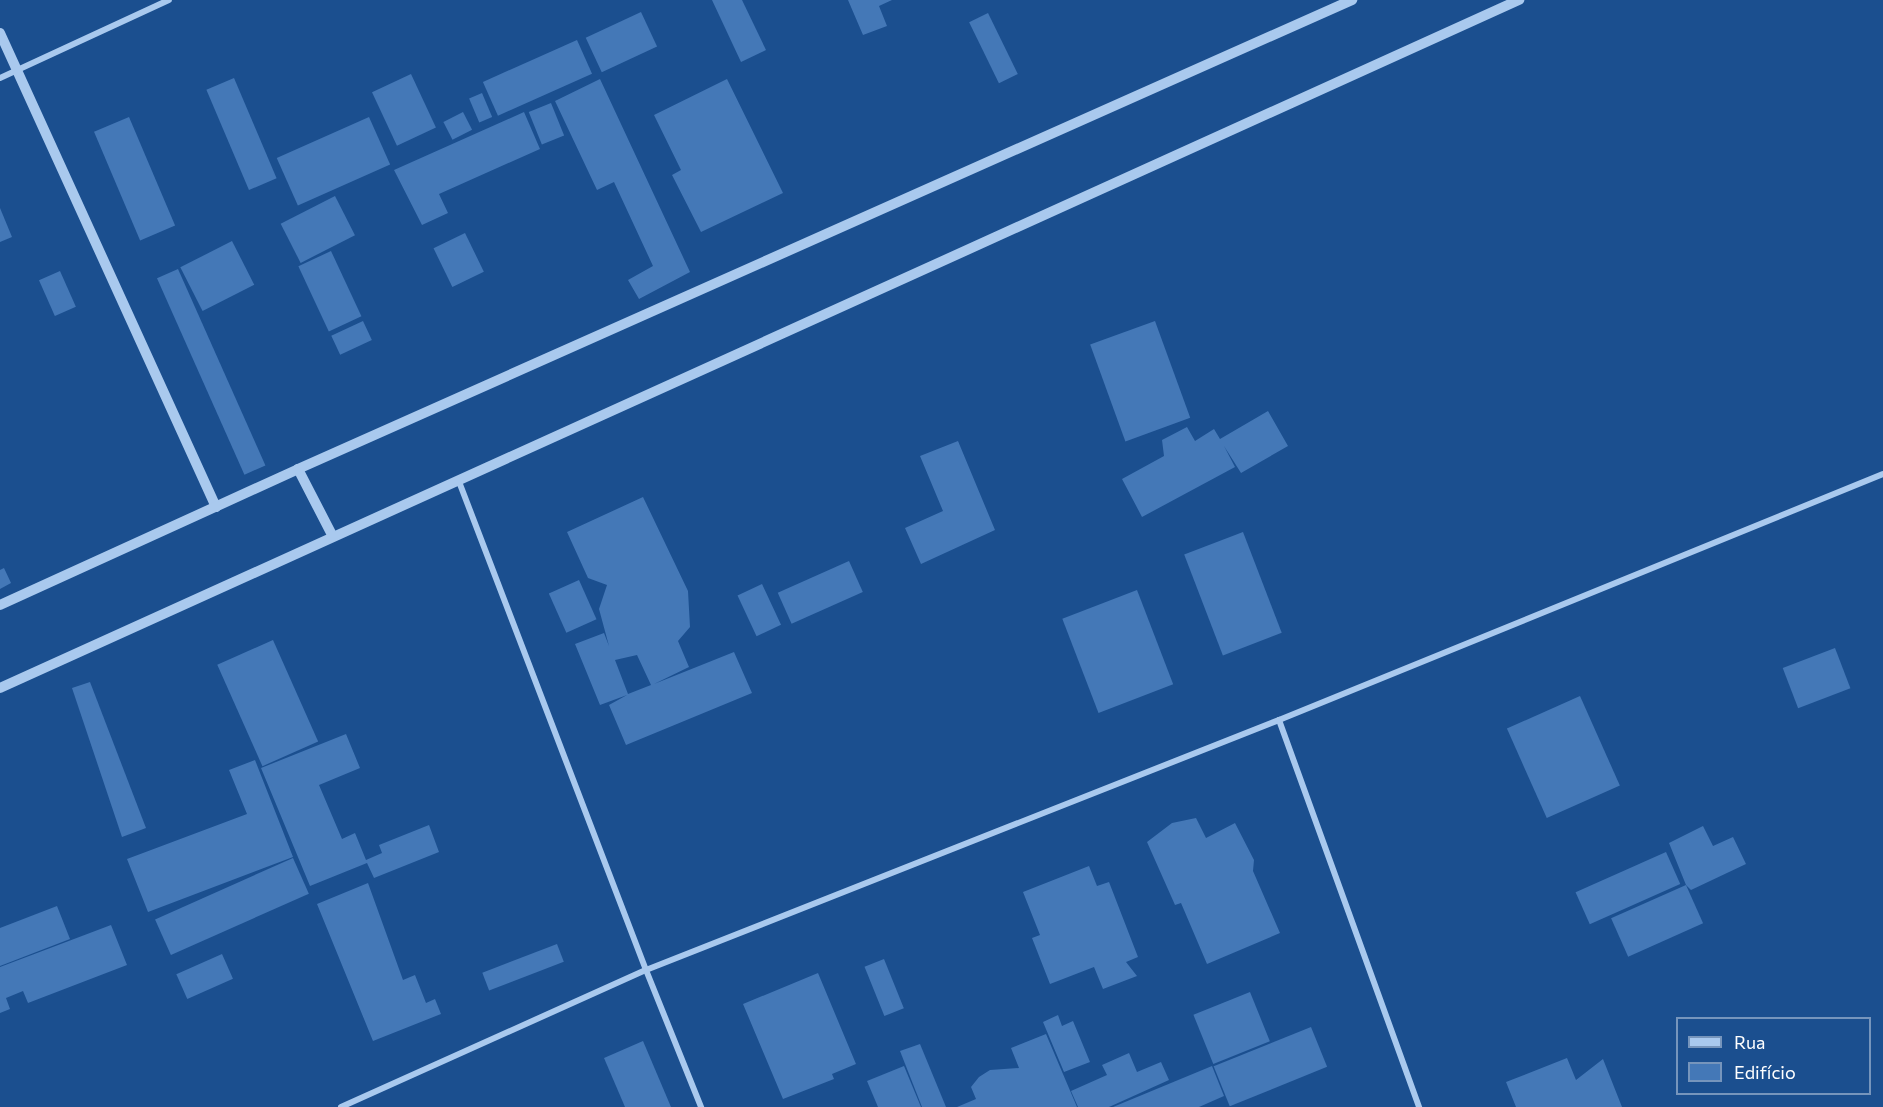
<!DOCTYPE html>
<meta charset="utf-8">
<style>
body{margin:0}
#map{position:relative;width:1883px;height:1107px;overflow:hidden;background:#1b4f8f;font-family:Commissioner,sans-serif}
div>[style]{position:absolute}
.building>*{inset:0;background:#4478b7;transform-origin:0 0}
.minor>*{height:6px;margin:-3px;padding:0 3px;transform-origin:3px;border-radius:3px;background:#a9c9ee}
.tertiary>*{height:10px;margin:-5px;padding:0 5px;transform-origin:5px;border-radius:5px;background:#a9c9ee}
span{translate:-50% -50%;white-space:nowrap;text-align:center;line-height:1.15;-webkit-text-stroke:4.5px #1b4f8f;paint-order:stroke}
.legend{position:absolute;left:1676px;top:1017px;width:195px;height:78px;box-sizing:border-box;background:#1b4f8f;border:2px solid #7695bc;margin:0;padding:8px 10px;list-style:none;font-size:18px;color:#fff}
.legend li{display:flex;align-items:center;gap:12px;height:30px}
.legend b{width:30px;border:2px solid #7695bc}
</style>
<div id="map">
<div class="building">
<i style="clip-path:polygon(712px 0,742px 0,766px 50px,741px 62px)"></i>
<i style="clip-path:polygon(848px 0,892px 0,879px 6px,887px 26px,863px 35px)"></i>
<i style="left:641px;top:12px;width:38px;height:61px;rotate:65deg"></i>
<i style="left:988px;top:13px;width:68px;height:21px;rotate:64deg"></i>
<i style="left:577px;top:40px;width:37px;height:103px;rotate:66deg"></i>
<i style="left:411px;top:74px;width:59px;height:43px;rotate:65deg"></i>
<i style="left:234px;top:78px;width:109px;height:30px;rotate:67deg"></i>
<i style="clip-path:polygon(600px 79px,690px 272px,639px 299px,628px 280px,653px 266px,614px 182px,597px 190px,555px 101px)"></i>
<i style="clip-path:polygon(727px 79px,783px 193px,701px 232px,672px 175px,681px 170px,654px 115px)"></i>
<i style="left:482px;top:93px;width:26px;height:14px;rotate:67deg"></i>
<i style="left:551px;top:103px;width:35px;height:24px;rotate:68deg"></i>
<i style="left:463px;top:112px;width:20px;height:22px;rotate:63deg"></i>
<i style="clip-path:polygon(524px 112px,540px 149px,439px 194px,448px 213px,422px 225px,394px 170px)"></i>
<i style="left:129px;top:117px;width:118px;height:38px;rotate:67deg"></i>
<i style="left:369px;top:117px;width:52px;height:101px;rotate:66deg"></i>
<i style="left:335px;top:196px;width:44px;height:61px;rotate:63deg"></i>
<i style="clip-path:polygon(0 208px,12px 237px,0 242px)"></i>
<i style="left:465px;top:233px;width:43px;height:35px;rotate:64deg"></i>
<i style="left:232px;top:241px;width:49px;height:58px;rotate:63deg"></i>
<i style="left:331px;top:251px;width:72px;height:36px;rotate:65deg"></i>
<i style="left:178px;top:269px;width:215px;height:23px;rotate:66deg"></i>
<i style="left:60px;top:271px;width:39px;height:23px;rotate:66deg"></i>
<i style="left:363px;top:321px;width:21px;height:35px;rotate:65deg"></i>
<i style="left:1155px;top:321px;width:103px;height:69px;rotate:70deg"></i>
<i style="clip-path:polygon(1268px 411px,1288px 446px,1241px 473px,1224px 446px,1235px 467px,1142px 517px,1122px 479px,1164px 456px,1162px 440px,1187px 427px,1195px 441px,1214px 429px,1220px 439px)"></i>
<i style="clip-path:polygon(958px 441px,995px 530px,921px 564px,905px 528px,943px 511px,920px 456px)"></i>
<i style="clip-path:polygon(evenodd,643px 497px,688px 591px,690px 627px,678px 641px,689px 667px,654px 684px,734px 652px,752px 693px,626px 745px,609px 705px,627px 695px,600px 705px,575px 644px,604px 633px,609px 646px,599px 609px,607px 585px,588px 578px,567px 532px,643px 497px,637px 655px,651px 685px,628px 694px,615px 660px,637px 655px)"></i>
<i style="left:1243px;top:532px;width:108px;height:63px;rotate:69deg"></i>
<i style="left:849px;top:561px;width:34px;height:78px;rotate:66deg"></i>
<i style="clip-path:polygon(4px 568px,11px 583px,0 589px,0 570px)"></i>
<i style="left:579px;top:580px;width:43px;height:33px;rotate:66deg"></i>
<i style="left:762px;top:584px;width:45px;height:27px;rotate:65deg"></i>
<i style="left:1137px;top:590px;width:101px;height:80px;rotate:69deg"></i>
<i style="left:273px;top:640px;width:111px;height:61px;rotate:66deg"></i>
<i style="left:1835px;top:648px;width:43px;height:56px;rotate:69deg"></i>
<i style="clip-path:polygon(90px 682px,146px 828px,122px 837px,72px 688px)"></i>
<i style="left:1580px;top:696px;width:98px;height:80px;rotate:66deg"></i>
<i style="clip-path:polygon(346px 734px,360px 768px,319px 785px,342px 839px,355px 833px,366px 860px,382px 853px,379px 845px,429px 825px,439px 852px,374px 878px,367px 863px,310px 886px,261px 768px)"></i>
<i style="clip-path:polygon(255px 760px,293px 857px,148px 912px,127px 859px,247px 814px,229px 770px)"></i>
<i style="clip-path:polygon(1196px 818px,1206px 838px,1235px 823px,1254px 860px,1253px 871px,1280px 933px,1207px 964px,1181px 903px,1175px 905px,1147px 842px,1172px 823px)"></i>
<i style="clip-path:polygon(1703px 826px,1713px 846px,1733px 837px,1746px 864px,1691px 890px,1686px 885px,1669px 843px)"></i>
<i style="left:1666px;top:852px;width:35px;height:99px;rotate:66deg"></i>
<i style="left:293px;top:858px;width:39px;height:151px;rotate:66deg"></i>
<i style="clip-path:polygon(1089px 866px,1097px 886px,1109px 882px,1138px 957px,1126px 962px,1137px 976px,1103px 989px,1094px 967px,1050px 984px,1032px 938px,1040px 935px,1023px 892px)"></i>
<i style="clip-path:polygon(368px 883px,403px 980px,415px 975px,426px 1003px,435px 999px,441px 1014px,373px 1041px,317px 904px)"></i>
<i style="left:1686px;top:885px;width:42px;height:82px;rotate:66deg"></i>
<i style="clip-path:polygon(57px 906px,70px 939px,0 966px,0 928px)"></i>
<i style="clip-path:polygon(111px 925px,127px 965px,28px 1003px,23px 991px,6px 998px,10px 1009px,0 1013px,0 967px)"></i>
<i style="left:557px;top:944px;width:19px;height:80px;rotate:69deg"></i>
<i style="left:222px;top:954px;width:27px;height:50px;rotate:66deg"></i>
<i style="left:884px;top:959px;width:53px;height:21px;rotate:68deg"></i>
<i style="clip-path:polygon(818px 973px,856px 1064px,832px 1074px,834px 1079px,783px 1099px,743px 1004px)"></i>
<i style="left:1250px;top:992px;width:53px;height:61px;rotate:68deg"></i>
<i style="clip-path:polygon(1058px 1015px,1062px 1026px,1073px 1021px,1090px 1062px,1064px 1072px,1043px 1022px)"></i>
<i style="left:1311px;top:1027px;width:43px;height:105px;rotate:68deg"></i>
<i style="clip-path:polygon(1046px 1034px,1077px 1107px,957px 1107px,976px 1099px,971px 1087px,979px 1077px,990px 1070px,1019px 1068px,1011px 1048px)"></i>
<i style="clip-path:polygon(643px 1041px,671px 1107px,625px 1107px,604px 1058px)"></i>
<i style="clip-path:polygon(920px 1044px,946px 1107px,922px 1107px,900px 1051px)"></i>
<i style="clip-path:polygon(1129px 1053px,1137px 1072px,1161px 1062px,1169px 1080px,1109px 1107px,1078px 1107px,1071px 1091px,1107px 1075px,1102px 1065px)"></i>
<i style="clip-path:polygon(1567px 1058px,1576px 1080px,1603px 1059px,1622px 1107px,1516px 1107px,1506px 1082px)"></i>
<i style="clip-path:polygon(904px 1066px,921px 1107px,878px 1107px,867px 1081px)"></i>
<i style="clip-path:polygon(1212px 1066px,1224px 1096px,1199px 1107px,1113px 1107px)"></i>
</div>
<div class="minor">
<i style="left:0;top:78px;width:186px;rotate:-24.8deg"></i>
<i style="left:458px;top:479px;width:526px;rotate:69.05deg"></i>
<i style="left:646px;top:970px;width:148px;rotate:68.1deg"></i>
<i style="left:1279px;top:720px;width:412px;rotate:70.1deg"></i>
<i style="left:341px;top:1107px;width:334px;rotate:-24.2deg"></i>
<i style="left:646px;top:970px;width:681px;rotate:-21.55deg"></i>
<i style="left:1279px;top:720px;width:652px;rotate:-22.16deg"></i>
</div>
<div class="tertiary">
<i style="left:0;top:33px;width:521px;rotate:65.5deg"></i>
<i style="left:298px;top:469px;width:74px;rotate:62.7deg"></i>
<i style="left:0;top:605px;width:328px;rotate:-24.5deg"></i>
<i style="left:298px;top:469px;width:1154px;rotate:-23.99deg"></i>
<i style="left:0;top:688px;width:1668px;rotate:-24.37deg"></i>
</div>
<ul class="legend">
<li><b style="height:8px;background:#a9c9ee"></b>Rua</li>
<li><b style="height:16px;background:#4478b7"></b>Edifício</li>
</ul>
</div>
